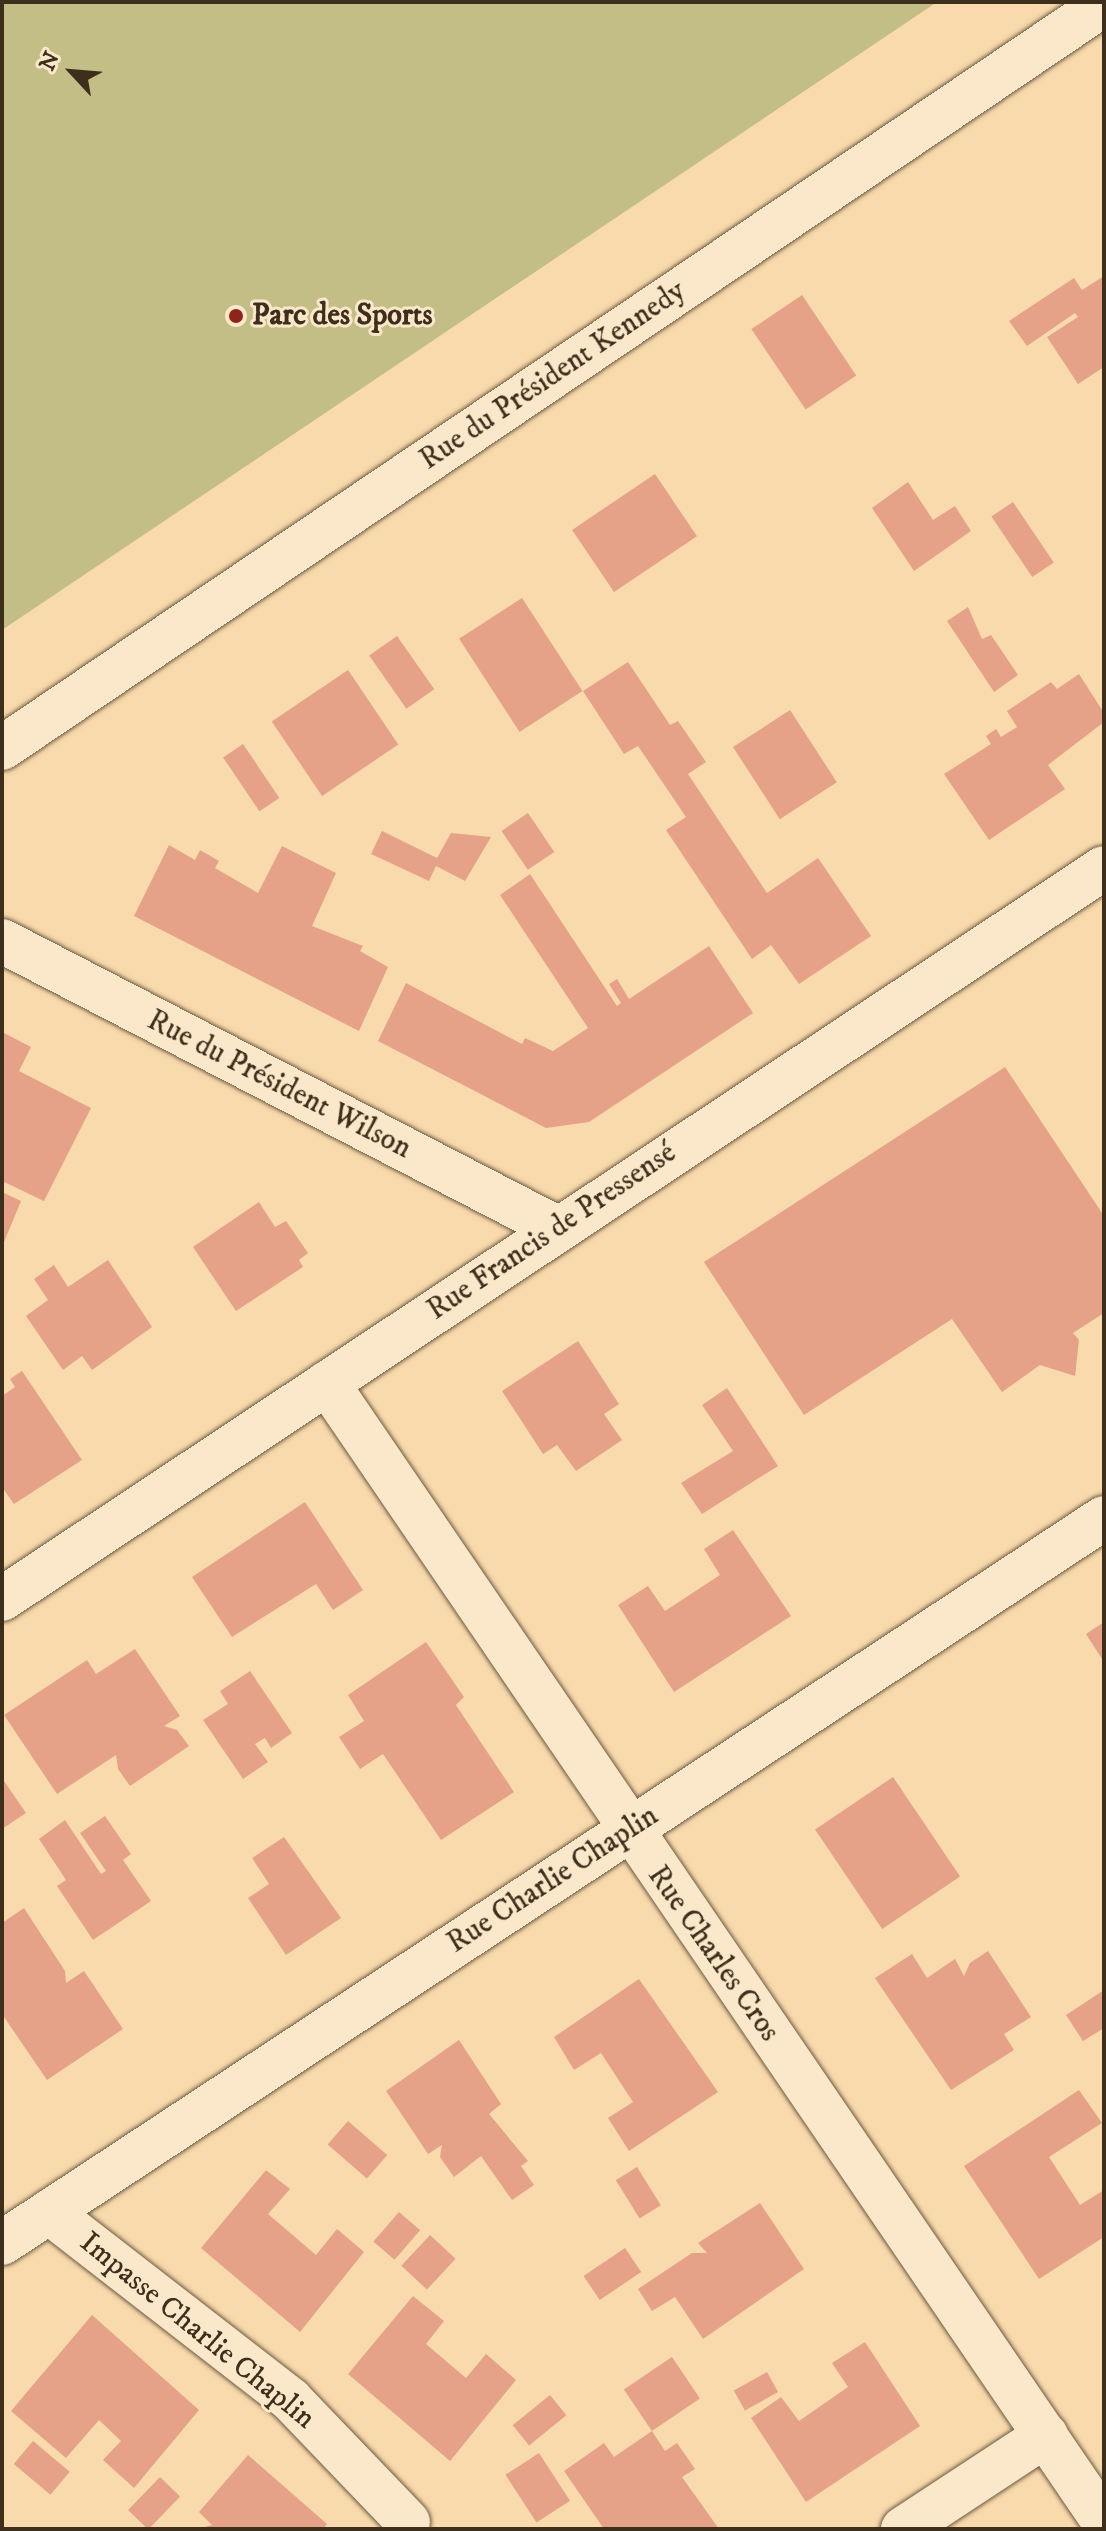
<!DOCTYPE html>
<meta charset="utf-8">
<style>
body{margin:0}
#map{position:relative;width:1106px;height:2531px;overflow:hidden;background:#f9daac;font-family:"IM FELL DW Pica",serif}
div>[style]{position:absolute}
.green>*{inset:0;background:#c3be86}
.building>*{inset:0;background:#e5a288;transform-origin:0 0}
.roads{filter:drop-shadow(0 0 2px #6d5a41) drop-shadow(0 0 2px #6d5a41)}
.minor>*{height:44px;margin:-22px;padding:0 22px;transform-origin:22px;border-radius:22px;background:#fbe7c9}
.dots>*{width:22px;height:22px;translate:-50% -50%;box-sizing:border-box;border:4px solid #fbe7c9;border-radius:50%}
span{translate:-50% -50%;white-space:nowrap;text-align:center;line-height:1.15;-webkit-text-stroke:6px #fbe7c9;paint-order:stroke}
.poi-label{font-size:30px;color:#3e2f1d;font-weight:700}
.left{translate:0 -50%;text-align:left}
.street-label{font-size:30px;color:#3e2f1d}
.frame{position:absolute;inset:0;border:4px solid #3e2f1d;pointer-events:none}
.north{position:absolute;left:32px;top:32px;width:80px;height:80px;-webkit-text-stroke:6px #fbe7c9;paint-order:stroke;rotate:296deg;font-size:22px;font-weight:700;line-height:32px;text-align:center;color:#3e2f1d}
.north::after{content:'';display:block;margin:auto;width:28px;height:36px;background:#3e2f1d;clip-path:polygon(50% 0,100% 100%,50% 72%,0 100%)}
</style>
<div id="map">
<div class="green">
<i style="clip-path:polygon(2px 2px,937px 2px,2px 630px)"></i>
</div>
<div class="building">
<i style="clip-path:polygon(1104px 276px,1104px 367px,1078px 384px,1047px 337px,1078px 317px,1075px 313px,1027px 346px,1009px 321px,1074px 278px,1082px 290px)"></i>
<i style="left:802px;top:295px;width:97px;height:61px;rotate:56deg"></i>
<i style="left:655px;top:474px;width:75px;height:100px;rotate:56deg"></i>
<i style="clip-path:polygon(908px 482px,933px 520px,955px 506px,971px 531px,914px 571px,872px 508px)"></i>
<i style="left:1013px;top:502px;width:73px;height:26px;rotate:56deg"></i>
<i style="left:522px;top:598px;width:111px;height:75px;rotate:57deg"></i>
<i style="clip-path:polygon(968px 607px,982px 639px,991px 635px,1018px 675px,994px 692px,947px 621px)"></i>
<i style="left:397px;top:636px;width:65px;height:34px;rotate:55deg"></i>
<i style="clip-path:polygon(628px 662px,670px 725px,678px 721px,706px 762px,688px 774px,767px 893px,818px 858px,871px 936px,799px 984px,771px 945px,752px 959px,666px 830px,686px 817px,638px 746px,624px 754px,583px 691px)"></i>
<i style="left:348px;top:670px;width:90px;height:92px;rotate:56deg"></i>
<i style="clip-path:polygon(1079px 674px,1104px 713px,1104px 722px,1048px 765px,1065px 789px,989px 840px,944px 774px,991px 744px,986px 736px,996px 729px,1001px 737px,1017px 727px,1007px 711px,1051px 682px,1057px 689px)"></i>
<i style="left:790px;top:710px;width:86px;height:68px;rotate:57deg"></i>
<i style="left:243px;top:744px;width:65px;height:24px;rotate:56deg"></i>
<i style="left:528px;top:813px;width:47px;height:32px;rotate:56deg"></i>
<i style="clip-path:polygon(382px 831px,437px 858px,451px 833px,491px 837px,465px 881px,436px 866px,429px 881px,371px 854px)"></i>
<i style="clip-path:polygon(169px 845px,195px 860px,200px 850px,219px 861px,215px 868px,258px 893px,282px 846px,336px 873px,312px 926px,363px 946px,360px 951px,388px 967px,359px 1031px,134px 916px)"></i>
<i style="clip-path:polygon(530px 874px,617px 1006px,621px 1003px,609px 984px,617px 979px,629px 999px,709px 946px,753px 1013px,589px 1122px,546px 1128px,378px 1041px,406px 983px,522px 1044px,525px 1038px,553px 1051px,588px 1028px,500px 895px)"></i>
<i style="clip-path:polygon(2px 1032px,31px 1047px,19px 1071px,91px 1108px,44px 1201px,2px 1181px)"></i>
<i style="clip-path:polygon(1005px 1067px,1104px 1216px,1104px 1313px,1073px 1333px,1079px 1340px,1075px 1376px,1040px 1365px,1002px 1392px,952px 1319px,804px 1415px,704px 1262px)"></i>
<i style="clip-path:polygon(2px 1192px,21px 1201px,2px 1247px)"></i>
<i style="clip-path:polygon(259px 1202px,275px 1227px,286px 1221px,308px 1253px,299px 1260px,303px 1267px,236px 1311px,193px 1247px)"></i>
<i style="clip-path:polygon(108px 1260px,152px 1327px,92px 1370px,82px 1356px,63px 1370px,26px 1316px,48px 1300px,34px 1279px,54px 1265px,68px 1287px)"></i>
<i style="clip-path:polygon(578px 1341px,619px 1404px,604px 1414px,622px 1440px,576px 1471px,557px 1445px,543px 1454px,502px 1391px)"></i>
<i style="clip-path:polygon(22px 1371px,82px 1460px,14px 1504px,2px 1487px,2px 1396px,15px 1387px,10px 1379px)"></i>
<i style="clip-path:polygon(727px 1388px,778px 1466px,702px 1514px,681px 1483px,733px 1451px,702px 1405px)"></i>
<i style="clip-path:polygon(305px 1502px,363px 1590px,333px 1610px,316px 1584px,232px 1637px,192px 1577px)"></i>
<i style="clip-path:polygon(733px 1530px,791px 1616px,674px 1692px,618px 1605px,648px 1586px,665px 1611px,720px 1575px,704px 1549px)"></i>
<i style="clip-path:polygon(1104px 1622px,1104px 1662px,1086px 1634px)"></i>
<i style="clip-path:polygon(426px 1642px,464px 1697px,456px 1705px,514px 1792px,441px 1840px,383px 1754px,360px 1769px,339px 1737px,364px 1721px,348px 1695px)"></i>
<i style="clip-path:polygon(135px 1649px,180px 1716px,164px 1726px,177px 1730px,189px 1746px,130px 1786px,118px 1769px,116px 1755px,57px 1794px,4px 1715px,87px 1660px,96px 1674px)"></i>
<i style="clip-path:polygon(250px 1671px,292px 1733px,271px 1748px,265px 1738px,255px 1744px,268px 1762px,243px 1779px,203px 1720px,228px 1704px,220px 1691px)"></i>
<i style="left:893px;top:1777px;width:120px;height:94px;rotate:56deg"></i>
<i style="clip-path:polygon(2px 1778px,26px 1813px,2px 1829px)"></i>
<i style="clip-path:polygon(105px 1816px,131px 1854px,123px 1860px,151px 1901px,93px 1940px,57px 1886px,66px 1880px,39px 1839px,65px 1820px,101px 1874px,106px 1871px,80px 1833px)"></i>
<i style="clip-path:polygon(284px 1837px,341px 1918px,286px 1955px,248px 1898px,269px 1884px,252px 1858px)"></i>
<i style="clip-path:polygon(24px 1908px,65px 1971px,66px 1983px,84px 1971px,123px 2029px,47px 2080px,2px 2014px,2px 1923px)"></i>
<i style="clip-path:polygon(988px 1951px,1031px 2017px,1004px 2034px,1014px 2050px,951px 2090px,875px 1978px,912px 1954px,927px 1978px,955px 1959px,964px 1976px,970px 1963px)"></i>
<i style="clip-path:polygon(639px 1979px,718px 2092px,629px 2151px,608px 2118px,633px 2102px,601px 2053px,574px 2070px,554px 2037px)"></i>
<i style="clip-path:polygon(1104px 1990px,1104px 2028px,1083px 2041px,1066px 2015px)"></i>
<i style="clip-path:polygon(459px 2040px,501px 2104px,489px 2114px,528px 2161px,521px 2166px,534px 2185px,512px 2200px,481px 2156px,454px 2177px,440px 2157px,442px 2145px,428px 2154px,386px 2091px)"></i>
<i style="clip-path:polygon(1079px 2090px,1102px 2123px,1049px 2157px,1080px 2205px,1104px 2190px,1104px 2237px,1039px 2279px,964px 2166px)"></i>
<i style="left:348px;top:2121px;width:52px;height:31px;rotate:41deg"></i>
<i style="left:637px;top:2167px;width:45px;height:25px;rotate:58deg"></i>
<i style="clip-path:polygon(266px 2170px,290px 2189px,268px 2214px,316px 2255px,337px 2229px,364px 2252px,300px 2332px,201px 2248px)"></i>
<i style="clip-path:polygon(760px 2203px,804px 2269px,703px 2339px,675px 2297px,652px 2311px,638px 2289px,692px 2253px,707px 2253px,698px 2243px)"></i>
<i style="left:399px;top:2212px;width:28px;height:39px;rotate:41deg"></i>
<i style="left:430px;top:2235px;width:35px;height:42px;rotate:43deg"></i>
<i style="left:625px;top:2248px;width:29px;height:50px;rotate:56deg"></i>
<i style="clip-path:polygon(413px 2296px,444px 2321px,426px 2344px,466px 2378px,486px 2354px,516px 2380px,450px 2461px,348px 2374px)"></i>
<i style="clip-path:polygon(92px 2315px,199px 2410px,134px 2488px,103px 2460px,121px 2441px,99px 2420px,66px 2458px,11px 2411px)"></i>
<i style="clip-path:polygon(865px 2342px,920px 2426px,806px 2502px,751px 2418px,781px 2397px,799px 2421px,848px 2387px,832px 2363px)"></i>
<i style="left:672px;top:2357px;width:50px;height:58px;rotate:56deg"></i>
<i style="left:767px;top:2372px;width:23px;height:38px;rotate:61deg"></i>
<i style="left:550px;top:2395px;width:26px;height:48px;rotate:51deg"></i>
<i style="clip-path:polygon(652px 2431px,665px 2451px,677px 2443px,695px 2469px,682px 2477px,719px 2529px,604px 2529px,564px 2471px,604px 2443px,614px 2457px)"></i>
<i style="left:33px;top:2441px;width:48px;height:30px;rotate:40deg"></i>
<i style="left:539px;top:2453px;width:57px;height:40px;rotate:57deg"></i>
<i style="clip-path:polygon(248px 2455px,327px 2524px,323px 2529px,197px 2529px,212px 2525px,199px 2512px)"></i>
<i style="left:160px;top:2477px;width:28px;height:46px;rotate:44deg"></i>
</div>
<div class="roads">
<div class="minor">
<i style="left:2px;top:748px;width:1330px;rotate:-34.02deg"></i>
<i style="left:2px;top:941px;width:625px;rotate:27.34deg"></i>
<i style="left:327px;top:1383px;width:1379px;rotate:55.7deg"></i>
<i style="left:2px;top:1599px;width:1322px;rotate:-33.56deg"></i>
<i style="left:49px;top:2212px;width:306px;rotate:37.8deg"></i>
<i style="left:291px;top:2400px;width:169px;rotate:46.2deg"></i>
<i style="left:2px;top:2243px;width:1319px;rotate:-33.34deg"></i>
<i style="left:903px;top:2529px;width:171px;rotate:-33.3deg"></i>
</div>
</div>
<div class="dots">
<i style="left:236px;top:316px;background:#8f2418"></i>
</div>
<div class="poi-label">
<span class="left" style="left:252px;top:316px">Parc des Sports</span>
</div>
<div class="street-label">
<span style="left:553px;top:376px;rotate:-34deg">Rue du Président Kennedy</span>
<span style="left:279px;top:1085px;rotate:27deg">Rue du Président Wilson</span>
<span style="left:552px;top:1232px;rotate:-34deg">Rue Francis de Pressensé</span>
<span style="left:553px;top:1880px;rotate:-33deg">Rue Charlie Chaplin</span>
<span style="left:713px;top:1954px;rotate:55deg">Rue Charles Cros</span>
<span style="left:197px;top:2331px;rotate:39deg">Impasse Charlie Chaplin</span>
</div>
<div class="frame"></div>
<div class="north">N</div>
</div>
